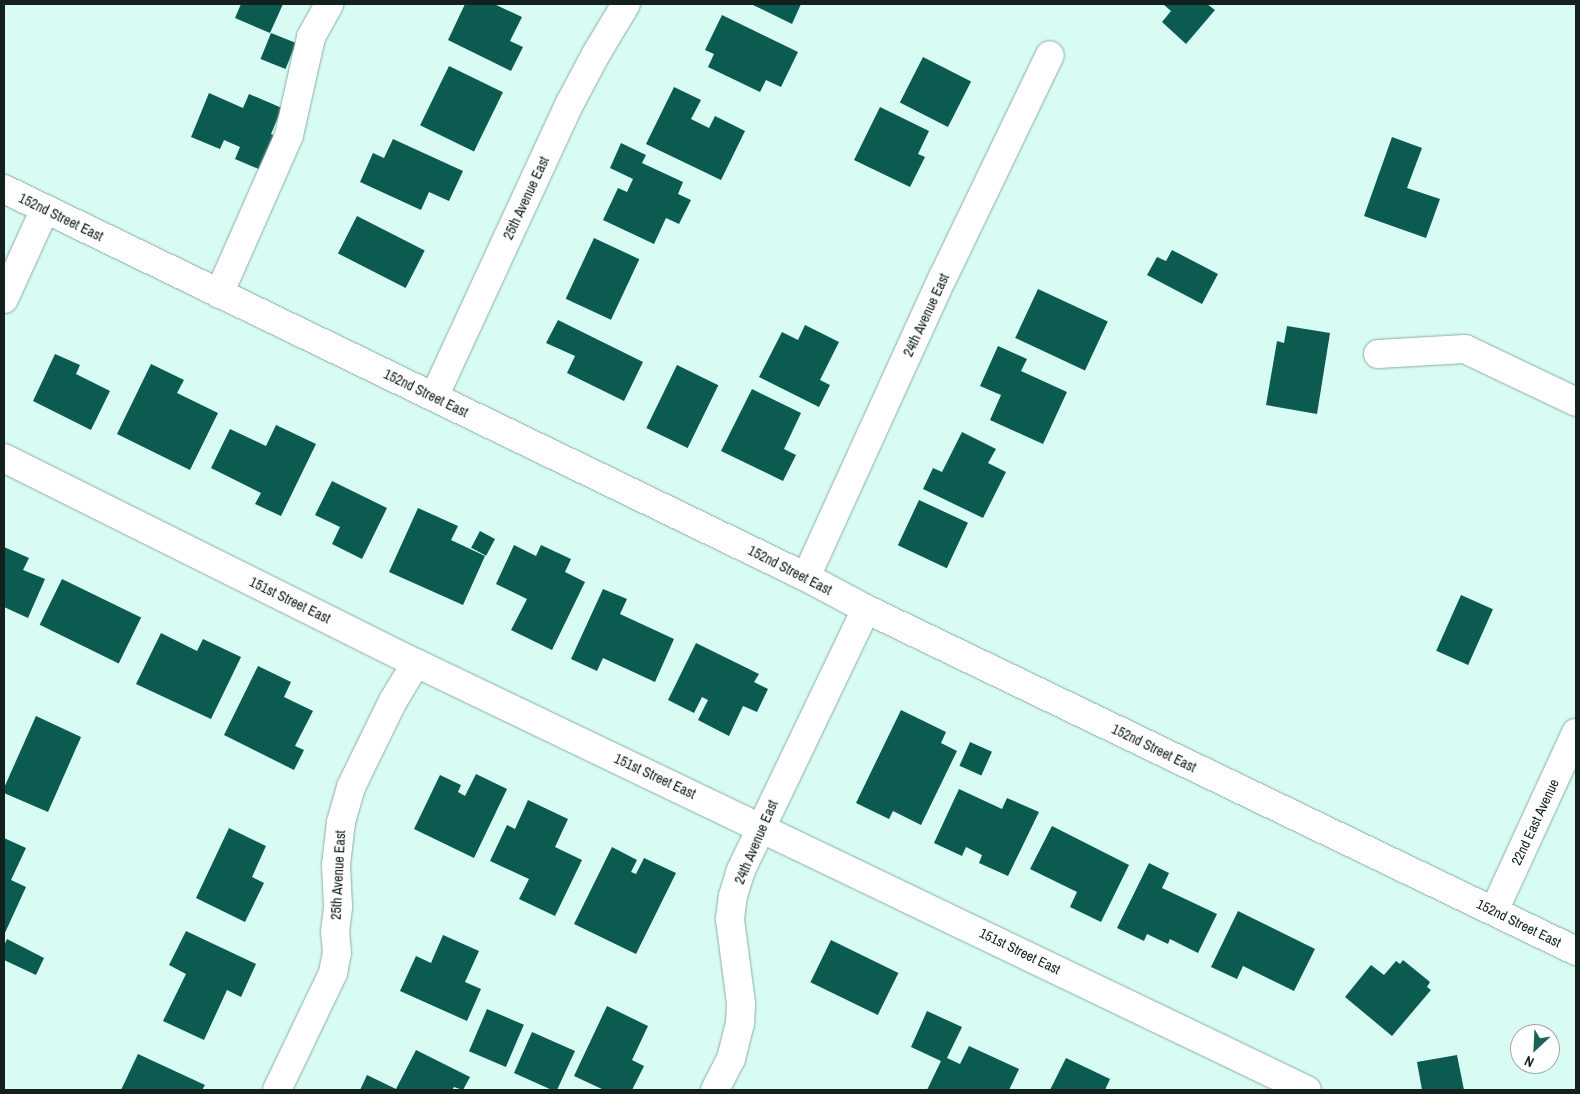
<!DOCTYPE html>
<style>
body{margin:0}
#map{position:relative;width:1580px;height:1094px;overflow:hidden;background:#d8fcf4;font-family:"Archivo Narrow",sans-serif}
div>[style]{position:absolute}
.building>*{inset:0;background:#0b5b51;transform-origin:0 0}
.roads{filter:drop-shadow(0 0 1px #8aaca5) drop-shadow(0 0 1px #8aaca5)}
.minor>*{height:28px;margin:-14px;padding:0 14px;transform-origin:14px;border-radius:14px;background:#fff}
.major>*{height:28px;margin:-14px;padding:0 14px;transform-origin:14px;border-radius:14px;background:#fff}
span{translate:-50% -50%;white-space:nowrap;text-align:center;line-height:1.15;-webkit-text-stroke:5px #fff;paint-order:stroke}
.street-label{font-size:14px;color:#13201d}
.frame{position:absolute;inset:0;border:5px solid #13201d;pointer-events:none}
.north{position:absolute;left:1510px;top:1024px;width:50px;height:50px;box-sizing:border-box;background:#fff;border:1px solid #a1a6a5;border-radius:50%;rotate:205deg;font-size:14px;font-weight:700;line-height:20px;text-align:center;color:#13201d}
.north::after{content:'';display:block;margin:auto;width:18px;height:22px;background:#1b6359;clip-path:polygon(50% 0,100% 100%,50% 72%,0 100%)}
</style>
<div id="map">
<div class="building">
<i style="clip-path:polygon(241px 4px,283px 4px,270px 33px,235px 18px)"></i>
<i style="clip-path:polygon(465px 4px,494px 4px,522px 17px,510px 41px,523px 47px,511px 71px,448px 40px)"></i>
<i style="clip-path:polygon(751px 4px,801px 4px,792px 24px)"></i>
<i style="clip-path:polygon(1163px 4px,1207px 4px,1215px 10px,1186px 44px,1162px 22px,1171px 11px)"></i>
<i style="clip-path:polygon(722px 15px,798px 52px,781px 87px,766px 80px,760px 92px,708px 67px,714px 54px,705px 50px)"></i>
<i style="left:271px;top:33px;width:27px;height:28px;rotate:22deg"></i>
<i style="left:923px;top:57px;width:54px;height:51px;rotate:27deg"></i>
<i style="left:449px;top:66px;width:60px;height:66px;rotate:26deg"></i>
<i style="clip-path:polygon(674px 87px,701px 100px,691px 119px,709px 128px,715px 116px,745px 131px,721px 180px,646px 144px)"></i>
<i style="clip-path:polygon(209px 93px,243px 108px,249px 94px,282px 108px,271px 134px,275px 136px,261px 170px,235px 159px,240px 147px,224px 140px,220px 149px,191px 137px)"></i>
<i style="clip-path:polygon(880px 107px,929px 131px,918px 154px,925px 157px,910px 187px,854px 160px)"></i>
<i style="clip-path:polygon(1392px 137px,1422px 148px,1407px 188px,1440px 199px,1426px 238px,1364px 216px)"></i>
<i style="clip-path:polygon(393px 139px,463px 171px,449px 201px,429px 192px,421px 210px,360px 182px,373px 153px,384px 158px)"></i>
<i style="clip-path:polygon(621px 143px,646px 155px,642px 163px,683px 182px,678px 194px,691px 200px,679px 224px,666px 218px,654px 244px,603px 220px,618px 188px,627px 192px,633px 179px,610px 168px)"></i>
<i style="left:357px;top:216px;width:76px;height:42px;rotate:27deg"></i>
<i style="left:594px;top:238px;width:50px;height:67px;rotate:25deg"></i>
<i style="clip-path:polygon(1172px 250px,1218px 274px,1202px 304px,1147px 275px,1157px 257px,1166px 261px)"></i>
<i style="left:1038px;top:289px;width:77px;height:54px;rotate:25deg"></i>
<i style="clip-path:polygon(558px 320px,643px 362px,624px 401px,567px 373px,575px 356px,546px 343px)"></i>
<i style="clip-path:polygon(805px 325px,839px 342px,820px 380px,830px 385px,819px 407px,759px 377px,782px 332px,798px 340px)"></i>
<i style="clip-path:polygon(1287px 326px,1330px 333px,1317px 414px,1266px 405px,1277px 341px,1284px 343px)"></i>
<i style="clip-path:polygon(998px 346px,1027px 359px,1021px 371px,1067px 392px,1043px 444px,990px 420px,1001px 395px,980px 386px)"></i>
<i style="clip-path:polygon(55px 354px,80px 365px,76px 374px,110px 391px,91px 430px,33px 401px)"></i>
<i style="clip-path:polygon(151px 364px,184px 380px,177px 393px,218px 413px,190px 470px,117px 434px)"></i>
<i style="left:677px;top:365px;width:46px;height:70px;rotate:26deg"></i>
<i style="clip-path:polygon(752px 389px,801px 413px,784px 449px,796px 455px,783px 481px,721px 451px)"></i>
<i style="clip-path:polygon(276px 425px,316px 444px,281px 516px,255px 504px,261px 493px,211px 468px,230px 429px,266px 446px)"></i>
<i style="clip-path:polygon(962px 432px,996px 449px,988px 463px,1006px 472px,983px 518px,923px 489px,933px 468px,942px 472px)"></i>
<i style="clip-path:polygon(332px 481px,387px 508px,362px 559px,332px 544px,340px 527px,315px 515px)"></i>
<i style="left:919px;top:500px;width:54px;height:50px;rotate:25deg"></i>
<i style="clip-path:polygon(418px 508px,458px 526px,451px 540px,485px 556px,463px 605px,389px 572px)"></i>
<i style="left:480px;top:531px;width:17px;height:19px;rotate:28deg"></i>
<i style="clip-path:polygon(514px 545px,536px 556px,541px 545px,571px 559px,565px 572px,585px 582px,552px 650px,511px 630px,527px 599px,496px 584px)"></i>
<i style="clip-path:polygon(4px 547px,29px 558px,23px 570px,45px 579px,28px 618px,4px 607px)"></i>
<i style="left:62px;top:579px;width:88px;height:51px;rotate:26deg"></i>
<i style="clip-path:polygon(603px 589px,627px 599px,620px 614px,674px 639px,655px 682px,603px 658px,597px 671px,571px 659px)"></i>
<i style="left:1461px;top:595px;width:35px;height:61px;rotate:24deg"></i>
<i style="clip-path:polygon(161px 633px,197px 651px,203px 639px,241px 657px,211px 719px,136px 684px)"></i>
<i style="clip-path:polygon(696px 643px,759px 674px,754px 682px,768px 689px,757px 712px,743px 706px,729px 736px,698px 720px,708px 700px,702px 697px,694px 713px,668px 700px)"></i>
<i style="clip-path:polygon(258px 666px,291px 682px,284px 697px,313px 711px,295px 746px,304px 750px,294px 770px,224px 735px)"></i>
<i style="clip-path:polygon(901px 710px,946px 732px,941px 743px,957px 751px,921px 825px,893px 811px,889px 819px,856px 803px)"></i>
<i style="clip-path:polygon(36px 716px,81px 737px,48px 812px,4px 793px,4px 788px)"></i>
<i style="left:970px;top:742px;width:24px;height:26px;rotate:24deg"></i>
<i style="clip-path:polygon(476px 774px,507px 789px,474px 858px,414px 829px,440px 775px,461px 785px,458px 792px,465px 796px)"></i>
<i style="clip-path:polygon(959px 789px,1002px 809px,1007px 798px,1039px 812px,1008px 876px,979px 863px,982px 855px,966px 847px,962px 856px,934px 843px)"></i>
<i style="clip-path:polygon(528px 800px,568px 819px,555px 847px,582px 860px,555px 916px,519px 899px,529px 879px,490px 861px,507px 825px,515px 829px)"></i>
<i style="clip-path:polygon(1052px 826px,1129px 865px,1101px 922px,1070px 907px,1077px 892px,1030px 869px)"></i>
<i style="clip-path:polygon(229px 828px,266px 846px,252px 877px,264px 883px,245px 922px,196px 898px)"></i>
<i style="clip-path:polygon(4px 838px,26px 848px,11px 880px,26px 887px,4px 935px)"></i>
<i style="clip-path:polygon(612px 847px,637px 860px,631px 872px,636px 874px,644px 858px,676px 873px,636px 954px,574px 924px)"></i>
<i style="clip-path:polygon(1149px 863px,1169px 873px,1162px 888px,1217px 914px,1198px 953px,1170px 939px,1168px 944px,1147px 934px,1144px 941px,1117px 928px)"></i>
<i style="clip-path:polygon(1238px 911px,1315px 949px,1294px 991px,1243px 966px,1237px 979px,1211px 967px)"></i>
<i style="clip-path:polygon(186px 931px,256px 964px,241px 997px,227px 990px,204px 1040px,163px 1021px,186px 974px,169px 965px)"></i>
<i style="clip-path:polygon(443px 935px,479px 951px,465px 982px,481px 989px,467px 1021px,400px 991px,416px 956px,431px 963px)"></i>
<i style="clip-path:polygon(7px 939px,44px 958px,36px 975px,4px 960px,4px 946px)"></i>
<i style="left:831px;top:940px;width:75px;height:47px;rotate:26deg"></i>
<i style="clip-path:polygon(1403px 960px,1430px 982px,1427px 987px,1431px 990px,1392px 1036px,1345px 997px,1371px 965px,1384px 975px,1396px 961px,1400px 964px)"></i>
<i style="clip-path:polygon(607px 1006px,648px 1026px,632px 1060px,644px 1066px,632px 1090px,604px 1090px,574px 1076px)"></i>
<i style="left:487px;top:1009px;width:40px;height:46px;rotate:23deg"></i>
<i style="clip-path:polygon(927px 1011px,962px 1027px,947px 1058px,960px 1064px,969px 1046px,1019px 1069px,1009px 1090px,927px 1090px,941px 1061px,911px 1047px)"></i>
<i style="clip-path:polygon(532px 1032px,575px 1051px,557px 1090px,552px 1090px,514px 1073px)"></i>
<i style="clip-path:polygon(416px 1050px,470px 1077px,463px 1090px,454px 1087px,452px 1090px,360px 1090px,367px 1075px,396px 1089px)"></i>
<i style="clip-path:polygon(138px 1054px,205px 1085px,202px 1090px,121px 1090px)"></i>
<i style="clip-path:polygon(1457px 1055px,1464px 1090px,1422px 1090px,1417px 1062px)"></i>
<i style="clip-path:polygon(1066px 1058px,1110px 1079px,1105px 1090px,1050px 1090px)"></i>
</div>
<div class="roads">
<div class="minor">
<i style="left:219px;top:294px;width:174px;rotate:-66.2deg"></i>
<i style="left:289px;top:135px;width:100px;rotate:-77.3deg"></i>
<i style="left:311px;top:37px;width:38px;rotate:-61deg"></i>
<i style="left:4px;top:299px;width:99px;rotate:-65.5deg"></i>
<i style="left:1378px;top:354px;width:87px;rotate:-3.3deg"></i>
<i style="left:1465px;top:349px;width:123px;rotate:25.5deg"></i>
<i style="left:434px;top:397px;width:324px;rotate:-65.2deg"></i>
<i style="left:570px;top:103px;width:55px;rotate:-62deg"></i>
<i style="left:596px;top:54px;width:58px;rotate:-59deg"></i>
<i style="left:4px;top:458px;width:460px;rotate:26.5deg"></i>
<i style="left:416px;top:663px;width:988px;rotate:25.61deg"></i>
<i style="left:806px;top:577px;width:330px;rotate:-65.5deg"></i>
<i style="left:943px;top:277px;width:246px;rotate:-64.3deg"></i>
<i style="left:1494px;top:911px;width:196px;rotate:-65.3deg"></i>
<i style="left:277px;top:1090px;width:130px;rotate:-64.4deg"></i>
<i style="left:333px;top:973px;width:20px;rotate:-79deg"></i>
<i style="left:337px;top:953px;width:21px;rotate:-95deg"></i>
<i style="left:335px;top:932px;width:26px;rotate:-83deg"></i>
<i style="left:338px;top:906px;width:41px;rotate:-92.8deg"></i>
<i style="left:336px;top:865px;width:43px;rotate:-83.4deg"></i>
<i style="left:341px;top:822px;width:36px;rotate:-74deg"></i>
<i style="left:351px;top:787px;width:96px;rotate:-64deg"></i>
<i style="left:393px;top:701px;width:44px;rotate:-58.8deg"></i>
<i style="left:715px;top:1090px;width:35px;rotate:-63deg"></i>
<i style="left:731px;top:1059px;width:36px;rotate:-76deg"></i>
<i style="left:740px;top:1024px;width:21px;rotate:-87deg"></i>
<i style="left:741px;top:1003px;width:85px;rotate:-97.5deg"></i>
<i style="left:730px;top:919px;width:23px;rotate:-83deg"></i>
<i style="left:733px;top:896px;width:27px;rotate:-73deg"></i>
<i style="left:741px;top:870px;width:289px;rotate:-64.4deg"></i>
</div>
<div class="major">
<i style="left:4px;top:189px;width:891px;rotate:25.82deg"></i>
<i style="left:806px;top:577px;width:68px;rotate:28.1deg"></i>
<i style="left:866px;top:609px;width:788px;rotate:25.72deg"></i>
</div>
</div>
<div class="street-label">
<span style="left:526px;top:198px;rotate:-65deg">25th Avenue East</span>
<span style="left:61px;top:217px;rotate:26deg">152nd Street East</span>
<span style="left:926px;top:315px;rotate:-65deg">24th Avenue East</span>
<span style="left:426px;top:393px;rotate:26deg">152nd Street East</span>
<span style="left:790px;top:570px;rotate:27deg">152nd Street East</span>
<span style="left:290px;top:600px;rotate:26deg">151st Street East</span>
<span style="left:1154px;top:748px;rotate:26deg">152nd Street East</span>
<span style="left:655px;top:776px;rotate:25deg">151st Street East</span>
<span style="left:1535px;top:822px;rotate:-65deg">22nd East Avenue</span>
<span style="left:756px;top:842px;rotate:-67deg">24th Avenue East</span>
<span style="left:338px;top:875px;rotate:-87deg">25th Avenue East</span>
<span style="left:1519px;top:923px;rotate:26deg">152nd Street East</span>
<span style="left:1020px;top:951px;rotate:26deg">151st Street East</span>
</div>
<div class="frame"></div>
<div class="north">N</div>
</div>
